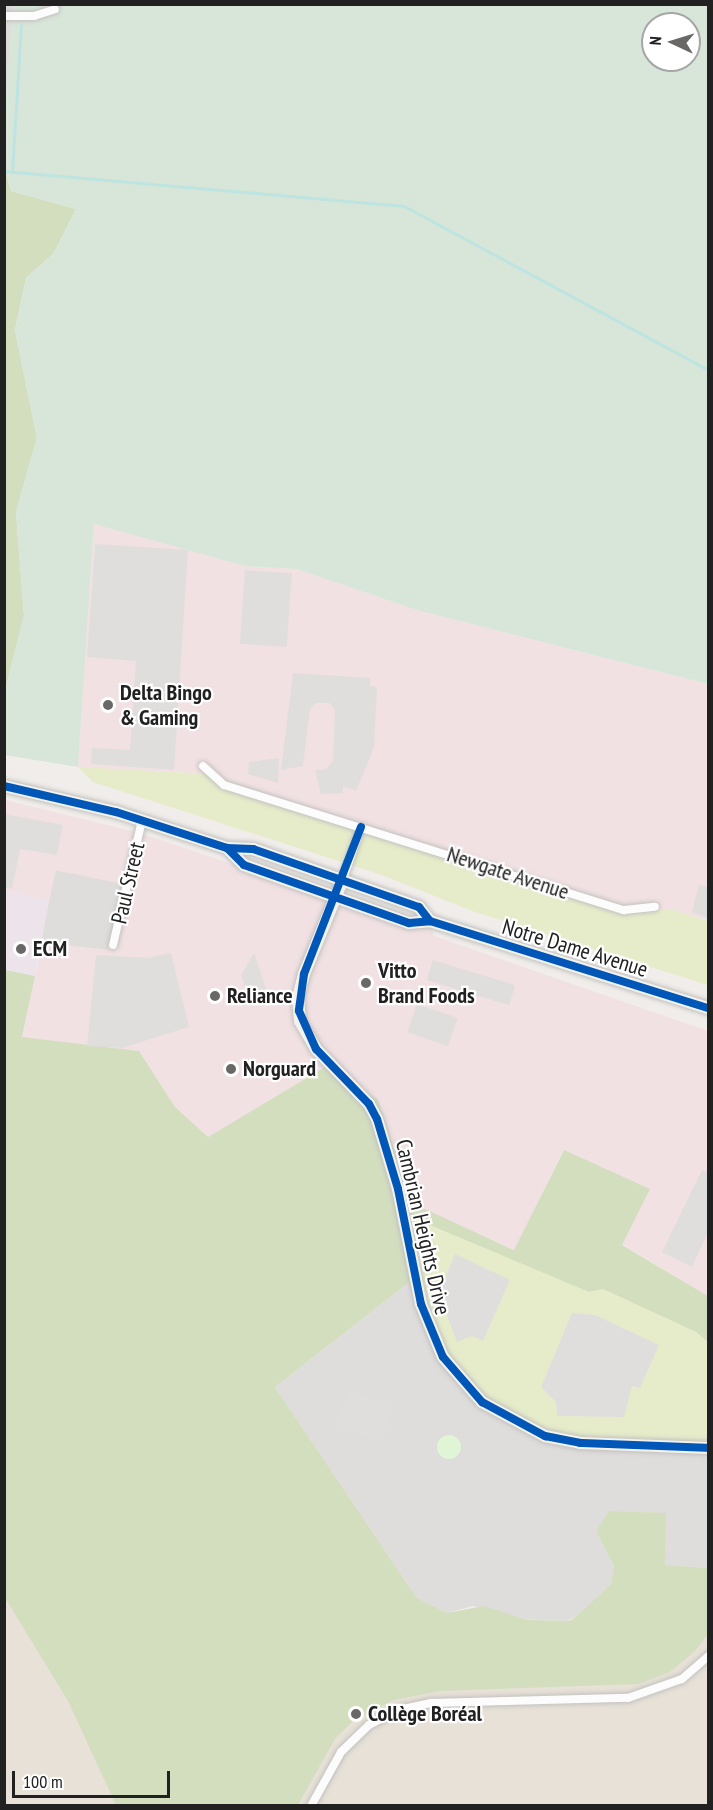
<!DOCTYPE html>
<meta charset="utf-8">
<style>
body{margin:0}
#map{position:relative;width:713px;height:1810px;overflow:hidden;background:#f0edea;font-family:"PT Sans Narrow",sans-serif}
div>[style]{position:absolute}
.residential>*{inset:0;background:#dfdddc;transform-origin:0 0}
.commercial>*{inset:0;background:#f1e1e3}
.industrial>*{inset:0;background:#ece3eb}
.education>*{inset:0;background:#e7e1d7}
.grass>*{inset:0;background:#e6ecc9}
.forest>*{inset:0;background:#d3debf}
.wetland>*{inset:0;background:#d8e6d9}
.park>*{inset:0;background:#dff5d6}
.round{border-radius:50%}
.parking>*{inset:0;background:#e0dedd;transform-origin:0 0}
.stream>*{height:3px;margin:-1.5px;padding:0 1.5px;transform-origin:1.5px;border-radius:1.5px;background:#bee4e1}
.roads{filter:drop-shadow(0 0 2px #c3c2c0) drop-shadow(0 0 2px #c3c2c0)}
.street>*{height:8px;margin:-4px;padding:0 4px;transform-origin:4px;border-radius:4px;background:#fdfcfc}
.secondary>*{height:12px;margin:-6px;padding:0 6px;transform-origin:6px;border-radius:6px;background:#f4f2ec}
.cycleway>*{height:8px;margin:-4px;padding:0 4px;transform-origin:4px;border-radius:4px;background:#0057b8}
.dots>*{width:16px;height:16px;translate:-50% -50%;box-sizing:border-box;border:3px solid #fff;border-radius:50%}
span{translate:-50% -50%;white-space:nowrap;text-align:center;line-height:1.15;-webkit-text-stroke:4.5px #fff;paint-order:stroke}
.poi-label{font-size:22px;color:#212121;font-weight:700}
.left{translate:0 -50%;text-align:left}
.street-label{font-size:22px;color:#212121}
.frame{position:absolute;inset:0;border:6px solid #212121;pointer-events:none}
.north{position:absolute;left:641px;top:12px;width:60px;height:60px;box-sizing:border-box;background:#fff;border:2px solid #a6a6a6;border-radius:50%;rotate:274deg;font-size:16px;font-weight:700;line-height:24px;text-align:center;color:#212121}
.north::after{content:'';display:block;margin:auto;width:21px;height:27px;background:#696867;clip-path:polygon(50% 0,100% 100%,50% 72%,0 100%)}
.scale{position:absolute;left:12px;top:1771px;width:158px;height:27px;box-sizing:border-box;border:3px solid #212121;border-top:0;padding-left:8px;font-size:18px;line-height:21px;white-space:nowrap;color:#212121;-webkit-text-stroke:4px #fff;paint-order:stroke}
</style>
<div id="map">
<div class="residential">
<i style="clip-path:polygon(5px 5px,13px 5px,5px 118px)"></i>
<i style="left:55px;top:870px;width:74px;height:74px;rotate:11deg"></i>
<i style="clip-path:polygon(416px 1277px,703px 1447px,708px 1432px,708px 1568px,664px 1565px,604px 1522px,596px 1531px,614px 1566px,611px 1584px,571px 1621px,528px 1620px,473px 1606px,447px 1613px,417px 1598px,275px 1387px)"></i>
</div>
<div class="commercial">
<i style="clip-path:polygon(94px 523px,245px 566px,296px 569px,420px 611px,708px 684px,708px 921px,670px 909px,638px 911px,224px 786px,209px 774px,78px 767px)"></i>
<i style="clip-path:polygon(5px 800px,140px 833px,409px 924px,430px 921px,434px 936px,708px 1031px,708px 1296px,622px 1244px,563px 1150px,515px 1250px,409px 1202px,378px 1099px,355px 1088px,330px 1064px,208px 1137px,175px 1107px,139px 1051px,22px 1038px,42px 943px,112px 950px,128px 885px,56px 870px,49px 900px,5px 891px)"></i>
</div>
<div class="industrial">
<i style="clip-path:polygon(4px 891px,49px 900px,35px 976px,5px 970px)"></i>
</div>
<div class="education">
<i style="clip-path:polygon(609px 1511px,666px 1513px,665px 1565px,708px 1568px,708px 1805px,5px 1805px,4px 1570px,417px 1598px,447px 1613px,484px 1606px,509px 1616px,559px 1623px,583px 1613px,611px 1584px,614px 1566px,596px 1531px)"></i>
</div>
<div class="grass">
<i style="clip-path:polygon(78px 767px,209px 774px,224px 786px,624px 910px,670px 909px,708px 921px,708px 985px,475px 912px,382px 875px,93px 782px)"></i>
<i style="clip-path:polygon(408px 1216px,589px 1292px,603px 1289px,696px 1332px,708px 1342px,708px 1432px,703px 1447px,562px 1440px,483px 1401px,431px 1331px)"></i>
</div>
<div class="forest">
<i style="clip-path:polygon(5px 169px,11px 191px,76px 209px,54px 253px,26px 278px,15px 330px,37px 438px,16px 512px,24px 616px,5px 691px)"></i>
<i style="clip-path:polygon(5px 970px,35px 976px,22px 1037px,139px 1051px,175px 1107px,208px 1137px,330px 1064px,355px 1088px,378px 1099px,410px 1202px,514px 1250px,564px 1150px,650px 1189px,622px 1245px,708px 1296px,708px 1342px,696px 1332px,603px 1289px,589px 1292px,408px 1216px,416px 1277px,275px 1387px,417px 1598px,447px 1613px,484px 1606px,528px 1620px,571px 1621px,611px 1584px,614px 1566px,596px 1531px,609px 1511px,666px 1513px,665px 1565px,708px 1568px,708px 1634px,695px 1651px,670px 1672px,639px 1684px,440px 1691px,394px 1700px,352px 1722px,335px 1739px,298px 1805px,116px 1805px,68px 1701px,4px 1596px)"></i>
</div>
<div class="wetland">
<i style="clip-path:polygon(evenodd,13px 5px,708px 5px,708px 684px,420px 611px,296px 569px,245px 566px,94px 524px,78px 767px,5px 755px,5px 691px,24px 616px,16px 512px,37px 438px,15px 330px,26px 278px,54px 253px,76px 209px,11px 191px,5px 169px,4px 118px,13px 5px,653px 24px,689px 24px,689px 60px,653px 60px,653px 24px)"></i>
</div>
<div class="park">
<i class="round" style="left:437px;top:1435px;width:24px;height:24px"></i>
</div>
<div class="parking">
<i style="clip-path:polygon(95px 544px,188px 550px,174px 770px,91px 764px,92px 748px,130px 750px,136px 661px,87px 657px)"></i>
<i style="left:245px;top:570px;width:47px;height:74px;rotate:4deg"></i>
<i style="clip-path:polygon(293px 673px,370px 678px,370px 686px,377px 687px,374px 748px,356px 791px,343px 786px,343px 793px,321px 794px,315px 770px,326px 769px,333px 761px,335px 710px,329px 703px,315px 703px,310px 710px,303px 766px,281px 770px)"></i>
<i style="clip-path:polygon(279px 758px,278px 783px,248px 774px,249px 762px)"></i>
<i style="clip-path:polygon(4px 814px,63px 825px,57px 855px,20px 849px,12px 889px,5px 887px)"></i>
<i style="clip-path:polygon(699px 885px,708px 888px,708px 918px,692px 912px)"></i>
<i style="clip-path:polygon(171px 953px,189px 1027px,122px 1048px,87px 1046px,96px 955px,147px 958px)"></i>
<i style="clip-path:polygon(254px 953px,270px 1000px,251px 1006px,241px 975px)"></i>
<i style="left:433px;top:960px;width:86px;height:21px;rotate:17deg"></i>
<i style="left:417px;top:1004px;width:43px;height:30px;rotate:19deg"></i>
<i style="clip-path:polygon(702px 1170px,708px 1172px,708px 1232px,692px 1267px,662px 1252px)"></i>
<i style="clip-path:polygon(455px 1254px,510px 1280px,483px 1341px,472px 1336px,457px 1342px,440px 1297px,451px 1293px,441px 1288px)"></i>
<i style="clip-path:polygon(572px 1313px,595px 1315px,659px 1345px,640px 1388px,632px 1386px,624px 1417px,557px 1416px,556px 1402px,541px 1387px)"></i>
<i style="left:349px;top:1391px;width:48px;height:36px;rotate:21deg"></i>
</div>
<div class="stream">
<i style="left:4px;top:171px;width:402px;rotate:5deg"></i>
<i style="left:404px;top:206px;width:345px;rotate:28.3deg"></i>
<i style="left:12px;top:172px;width:147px;rotate:-86.5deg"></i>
</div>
<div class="roads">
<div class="street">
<i style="left:4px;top:16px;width:30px"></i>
<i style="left:34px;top:16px;width:22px;rotate:-18deg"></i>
<i style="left:203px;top:766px;width:28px;rotate:42deg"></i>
<i style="left:224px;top:785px;width:419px;rotate:17.4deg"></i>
<i style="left:624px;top:910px;width:31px;rotate:-6deg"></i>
<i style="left:343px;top:879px;width:55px;rotate:-70.9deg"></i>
<i style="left:113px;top:945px;width:128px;rotate:-76.9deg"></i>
<i style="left:311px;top:1806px;width:62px;rotate:-60.9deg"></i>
<i style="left:341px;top:1752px;width:39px;rotate:-44deg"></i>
<i style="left:369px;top:1725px;width:33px;rotate:-27deg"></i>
<i style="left:398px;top:1710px;width:34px;rotate:-12deg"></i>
<i style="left:431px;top:1703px;width:197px;rotate:-1.5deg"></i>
<i style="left:628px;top:1698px;width:57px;rotate:-19.4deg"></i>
<i style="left:682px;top:1679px;width:35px;rotate:-41deg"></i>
</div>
<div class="secondary">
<i style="left:4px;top:786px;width:115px;rotate:13.1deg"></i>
<i style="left:116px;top:812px;width:117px;rotate:18deg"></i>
<i style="left:227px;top:848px;width:26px;rotate:2deg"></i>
<i style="left:253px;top:849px;width:176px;rotate:19.3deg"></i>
<i style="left:419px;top:907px;width:18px;rotate:52deg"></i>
<i style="left:227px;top:848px;width:24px;rotate:45deg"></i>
<i style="left:244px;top:865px;width:175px;rotate:19.4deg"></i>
<i style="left:409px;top:923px;width:21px;rotate:-5deg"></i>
<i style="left:430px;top:921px;width:291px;rotate:17.4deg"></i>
<i style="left:343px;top:879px;width:103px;rotate:112.3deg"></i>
<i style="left:304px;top:974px;width:25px;rotate:104deg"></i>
<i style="left:298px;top:998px;width:23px;rotate:85deg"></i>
<i style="left:300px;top:1021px;width:32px;rotate:60deg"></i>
<i style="left:316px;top:1049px;width:76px;rotate:46.1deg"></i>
<i style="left:369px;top:1104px;width:17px;rotate:62deg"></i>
<i style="left:377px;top:1119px;width:73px;rotate:73.3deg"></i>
<i style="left:398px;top:1189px;width:117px;rotate:78.7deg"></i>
<i style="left:421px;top:1304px;width:57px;rotate:67.5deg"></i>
<i style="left:443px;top:1357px;width:60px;rotate:49.1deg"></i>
<i style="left:482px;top:1402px;width:72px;rotate:28.4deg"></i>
<i style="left:545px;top:1436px;width:36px;rotate:11deg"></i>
<i style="left:580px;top:1443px;width:128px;rotate:2.2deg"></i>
</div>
</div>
<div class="cycleway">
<i style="left:4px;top:786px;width:115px;rotate:13.1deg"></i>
<i style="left:116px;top:812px;width:117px;rotate:18deg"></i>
<i style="left:227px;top:848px;width:26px;rotate:2deg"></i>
<i style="left:253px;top:849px;width:176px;rotate:19.3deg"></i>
<i style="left:419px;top:907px;width:18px;rotate:52deg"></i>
<i style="left:361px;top:827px;width:158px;rotate:111.2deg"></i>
<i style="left:304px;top:974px;width:37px;rotate:98deg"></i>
<i style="left:299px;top:1011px;width:42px;rotate:65.9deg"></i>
<i style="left:316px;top:1049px;width:76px;rotate:46.1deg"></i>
<i style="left:369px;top:1104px;width:17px;rotate:62deg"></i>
<i style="left:377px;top:1119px;width:73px;rotate:73.3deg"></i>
<i style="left:398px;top:1189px;width:117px;rotate:78.7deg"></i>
<i style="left:421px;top:1304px;width:57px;rotate:67.5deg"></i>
<i style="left:443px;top:1357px;width:60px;rotate:49.1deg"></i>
<i style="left:482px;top:1402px;width:72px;rotate:28.4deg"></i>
<i style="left:545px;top:1436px;width:36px;rotate:11deg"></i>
<i style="left:580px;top:1443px;width:128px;rotate:2.2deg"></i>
<i style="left:227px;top:848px;width:24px;rotate:45deg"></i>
<i style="left:244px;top:865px;width:175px;rotate:19.4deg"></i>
<i style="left:409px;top:923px;width:21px;rotate:-5deg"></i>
<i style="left:430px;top:921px;width:291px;rotate:17.4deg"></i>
</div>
<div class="dots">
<i style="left:108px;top:705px;background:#696867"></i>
<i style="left:21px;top:949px;background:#696867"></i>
<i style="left:366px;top:983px;background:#696867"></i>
<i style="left:215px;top:996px;background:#696867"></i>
<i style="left:231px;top:1069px;background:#696867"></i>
<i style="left:356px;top:1714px;background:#696867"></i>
</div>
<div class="poi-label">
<span class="left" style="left:120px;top:705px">Delta Bingo<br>&amp; Gaming</span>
<span class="left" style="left:33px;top:949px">ECM</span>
<span class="left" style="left:378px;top:983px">Vitto<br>Brand Foods</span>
<span class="left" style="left:227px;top:996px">Reliance</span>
<span class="left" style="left:243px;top:1069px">Norguard</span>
<span class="left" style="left:368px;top:1714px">Collège Boréal</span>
</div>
<div class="street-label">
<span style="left:508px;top:873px;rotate:18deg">Newgate Avenue</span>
<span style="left:128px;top:883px;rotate:-77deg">Paul Street</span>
<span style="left:575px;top:948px;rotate:17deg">Notre Dame Avenue</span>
<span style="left:423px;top:1227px;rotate:77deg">Cambrian Heights Drive</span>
</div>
<div class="frame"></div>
<div class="north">N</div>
<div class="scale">100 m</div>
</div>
